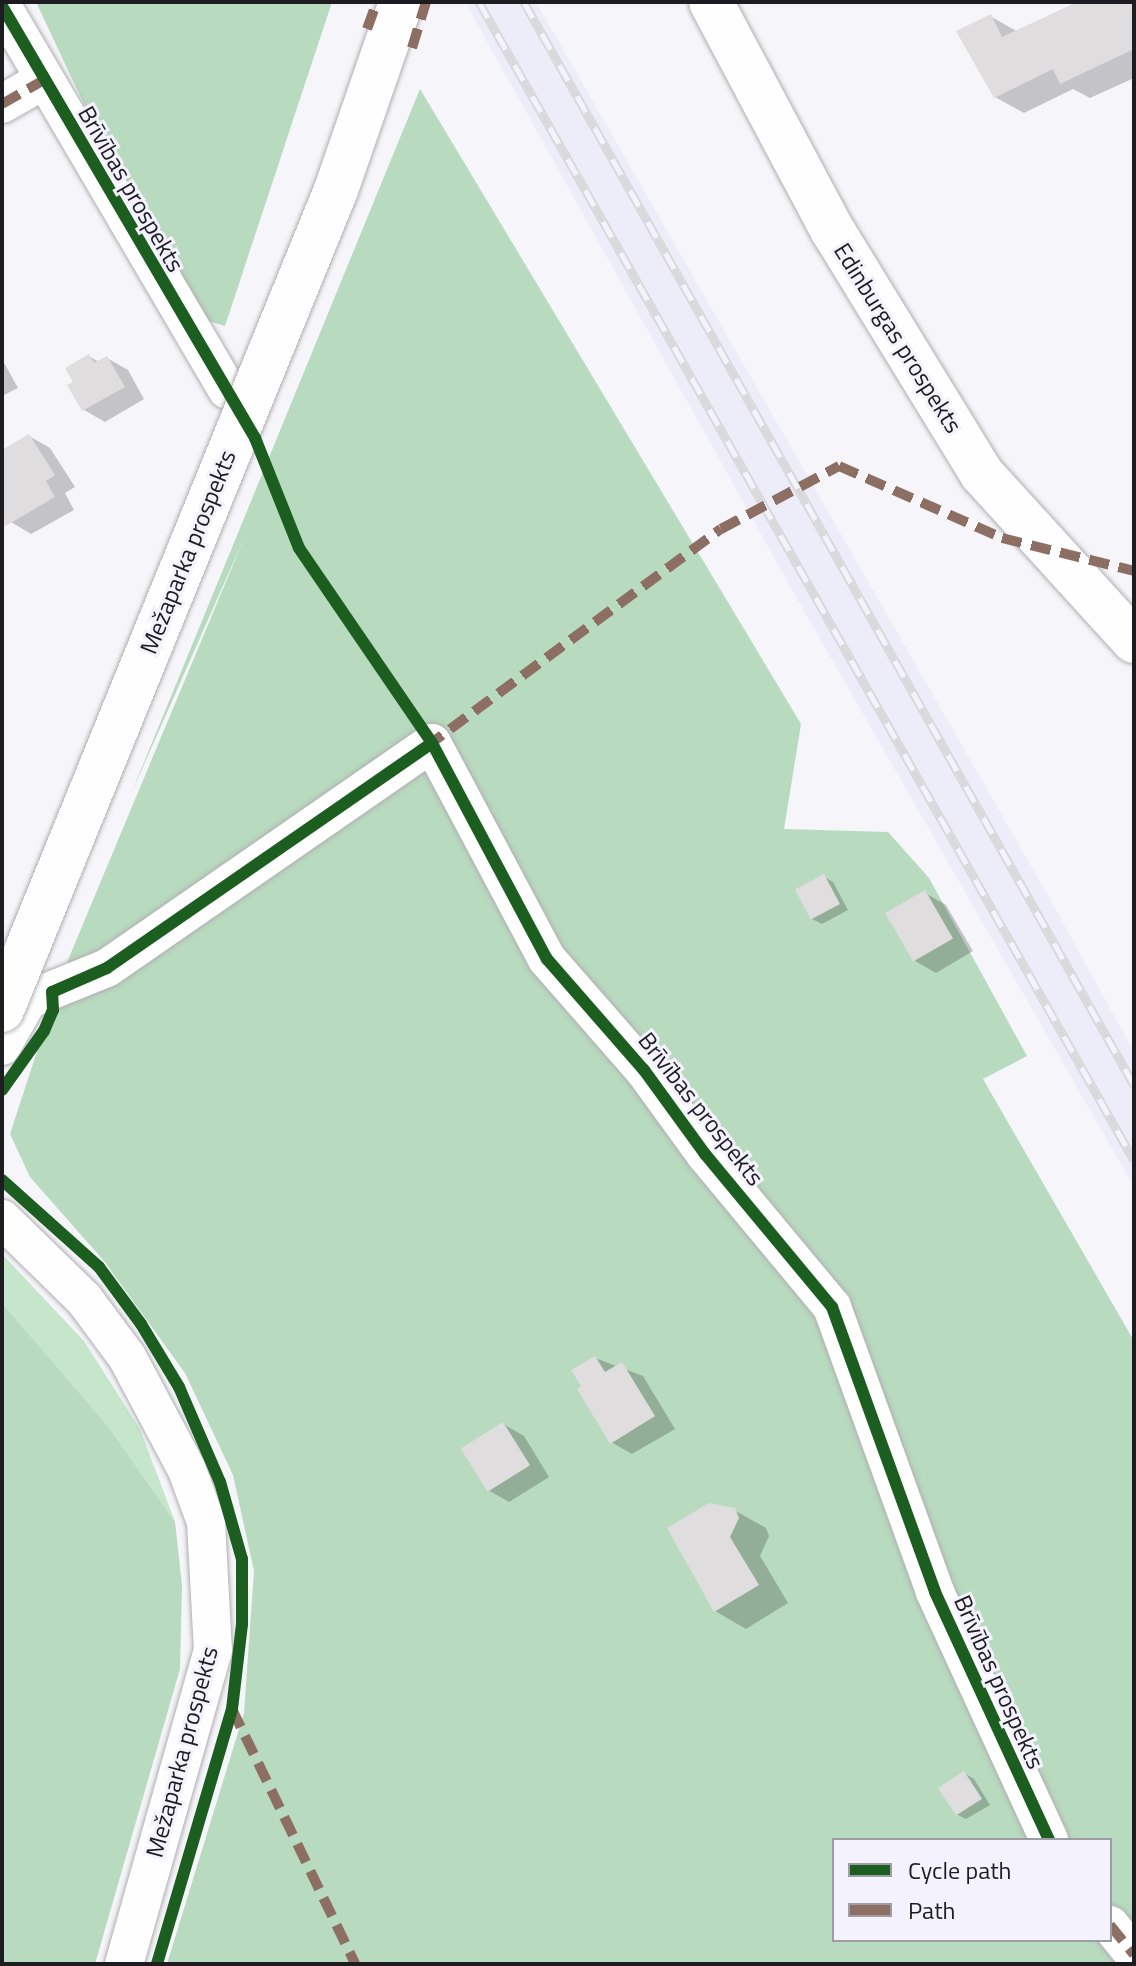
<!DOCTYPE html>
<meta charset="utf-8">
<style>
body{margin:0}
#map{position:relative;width:1136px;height:1966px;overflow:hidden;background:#f5f5fa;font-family:"Titillium Web",sans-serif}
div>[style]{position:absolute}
.built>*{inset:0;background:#edecf9}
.green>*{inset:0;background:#c5e6ca}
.forest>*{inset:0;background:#b8dabe}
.shadow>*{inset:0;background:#0003}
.building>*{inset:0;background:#dfddde;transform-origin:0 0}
.roads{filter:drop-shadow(0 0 2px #afafb2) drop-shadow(0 0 2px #afafb2)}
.minor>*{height:38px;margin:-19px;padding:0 19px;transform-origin:19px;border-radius:19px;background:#fefefe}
.tertiary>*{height:44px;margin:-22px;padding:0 22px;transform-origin:22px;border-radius:22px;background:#fefefe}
.rail>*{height:9px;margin-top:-4.5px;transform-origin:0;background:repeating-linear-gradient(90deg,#f4f2fd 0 18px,#d9d9db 0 36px);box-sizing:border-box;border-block:2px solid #d9d9db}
.bridges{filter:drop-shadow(0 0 2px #afafb2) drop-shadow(0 0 2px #afafb2)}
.primary-bridge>*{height:44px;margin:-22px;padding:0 22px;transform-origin:22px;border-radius:22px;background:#fefefe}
.quiet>*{height:10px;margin-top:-5px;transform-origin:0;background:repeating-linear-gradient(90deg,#8d6e63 0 20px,transparent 0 30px)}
.cycleway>*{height:12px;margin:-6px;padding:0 6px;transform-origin:6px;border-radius:6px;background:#1b5e20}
span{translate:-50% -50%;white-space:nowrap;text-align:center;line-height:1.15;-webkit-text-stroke:6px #f4f2fd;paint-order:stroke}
.street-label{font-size:24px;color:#1d1c21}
.frame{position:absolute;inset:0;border:4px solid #1d1c21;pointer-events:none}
.legend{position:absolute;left:832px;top:1838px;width:280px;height:104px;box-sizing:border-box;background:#f4f2fd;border:2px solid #9e9ca5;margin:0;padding:10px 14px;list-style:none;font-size:24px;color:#1d1c21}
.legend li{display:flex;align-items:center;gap:16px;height:40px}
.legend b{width:40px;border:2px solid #9e9ca5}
</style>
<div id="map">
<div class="built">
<i style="clip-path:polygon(465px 2px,536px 2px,1050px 899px,1134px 1052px,1134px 1187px,787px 581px)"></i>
</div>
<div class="green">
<i style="clip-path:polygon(2px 1254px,84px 1341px,140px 1429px,175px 1522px,110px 1429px,2px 1308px)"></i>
</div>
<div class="forest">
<i style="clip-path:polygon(36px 2px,332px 2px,225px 326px,182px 313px)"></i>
<i style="clip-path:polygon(evenodd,420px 89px,801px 724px,784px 829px,888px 832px,929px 878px,1027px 1056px,983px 1079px,1134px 1341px,1134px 1964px,167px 1964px,244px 1713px,254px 1571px,233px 1475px,185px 1373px,104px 1261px,30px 1177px,10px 1134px,63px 972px,245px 536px,131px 794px,420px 89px,834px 1840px,1110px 1840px,1110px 1940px,834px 1940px,834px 1840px)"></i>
<i style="clip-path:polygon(4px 1306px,110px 1429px,175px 1522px,182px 1586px,180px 1669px,95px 1964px,2px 1964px)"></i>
</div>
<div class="shadow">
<i style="clip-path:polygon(1082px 2px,1134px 2px,1134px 78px,1090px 98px,1073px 89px,1024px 113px,995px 97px,990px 16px,1018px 32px)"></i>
<i style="clip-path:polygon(89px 356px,99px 362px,107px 358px,128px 370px,144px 399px,105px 422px,84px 410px,76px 383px)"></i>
<i style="clip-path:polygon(2px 359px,18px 388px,2px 396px)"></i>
<i style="clip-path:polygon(29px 436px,50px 448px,75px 487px,65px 493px,74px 510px,31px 534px,11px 522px,2px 507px,2px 456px)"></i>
<i style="clip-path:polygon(823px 876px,833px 882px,848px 910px,822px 924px,812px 919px)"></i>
<i style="clip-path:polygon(925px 893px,946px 905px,973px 951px,936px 973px,915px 961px)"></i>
<i style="clip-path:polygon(595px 1358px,643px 1376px,675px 1429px,632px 1454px,611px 1442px)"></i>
<i style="clip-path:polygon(503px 1424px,524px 1436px,549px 1477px,509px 1502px,488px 1490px)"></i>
<i style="clip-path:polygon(734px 1510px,766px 1528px,769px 1536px,760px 1556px,788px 1603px,746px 1629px,715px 1611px)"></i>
<i style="clip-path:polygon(964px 1773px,974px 1779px,990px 1805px,966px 1819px,956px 1814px)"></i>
</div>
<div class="building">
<i style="clip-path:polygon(1077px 2px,1134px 2px,1134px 49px,1060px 84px,1053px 69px,994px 98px,956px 31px,991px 14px,1002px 37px)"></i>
<i style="clip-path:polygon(89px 354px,94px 363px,107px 356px,125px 387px,82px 411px,67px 385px,73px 382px,65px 368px)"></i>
<i style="clip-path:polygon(29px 434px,55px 475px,46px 481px,55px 497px,2px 528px,2px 450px)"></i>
<i style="left:824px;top:874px;width:34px;height:33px;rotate:62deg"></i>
<i style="left:925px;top:890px;width:56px;height:46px;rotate:60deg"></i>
<i style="clip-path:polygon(595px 1356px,605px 1372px,622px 1362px,655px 1416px,610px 1444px,577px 1389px,581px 1386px,571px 1370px)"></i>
<i style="left:503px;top:1422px;width:51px;height:50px;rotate:58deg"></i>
<i style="clip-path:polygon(709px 1503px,735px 1508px,739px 1518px,730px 1537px,759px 1585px,714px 1612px,667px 1528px)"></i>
<i style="left:964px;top:1771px;width:33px;height:31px;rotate:57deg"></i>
</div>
<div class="roads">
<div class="minor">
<i style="left:2px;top:6px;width:445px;rotate:59.6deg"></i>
<i style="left:2px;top:104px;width:46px;rotate:-29.9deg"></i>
<i style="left:2px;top:1005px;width:26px;rotate:-11deg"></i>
<i style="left:28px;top:1000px;width:85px;rotate:-22.1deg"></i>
<i style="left:107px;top:968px;width:395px;rotate:-34.7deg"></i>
<i style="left:432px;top:743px;width:245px;rotate:62deg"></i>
<i style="left:547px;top:959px;width:147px;rotate:48.9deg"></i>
<i style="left:644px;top:1070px;width:104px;rotate:54deg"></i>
<i style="left:705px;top:1154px;width:199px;rotate:50.3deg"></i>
<i style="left:832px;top:1307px;width:303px;rotate:70.1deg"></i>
<i style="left:935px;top:1592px;width:273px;rotate:65.3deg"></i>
<i style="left:2px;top:1046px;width:53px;rotate:-60.5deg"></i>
<i style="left:2px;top:1219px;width:115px;rotate:44.3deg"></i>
<i style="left:84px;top:1299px;width:72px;rotate:53.4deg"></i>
<i style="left:127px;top:1357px;width:128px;rotate:62deg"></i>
<i style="left:187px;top:1470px;width:55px;rotate:69.9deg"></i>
<i style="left:206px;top:1522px;width:128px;rotate:86.9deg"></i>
<i style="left:213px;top:1650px;width:326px;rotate:105.8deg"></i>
<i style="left:1110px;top:1925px;width:38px;rotate:51deg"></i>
</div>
<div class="tertiary">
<i style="left:711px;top:2px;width:259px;rotate:62deg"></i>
<i style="left:833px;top:231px;width:285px;rotate:58.5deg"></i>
<i style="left:982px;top:474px;width:226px;rotate:47.7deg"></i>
</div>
</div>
<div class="rail">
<i style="left:479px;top:2px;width:1330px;rotate:60.51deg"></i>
<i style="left:524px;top:2px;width:1243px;rotate:60.61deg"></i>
</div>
<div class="bridges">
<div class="primary-bridge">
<i style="left:2px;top:1010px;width:885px;rotate:-67.84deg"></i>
<i style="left:336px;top:190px;width:199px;rotate:-70.9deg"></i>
</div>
</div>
<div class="quiet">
<i style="left:367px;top:29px;width:29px;rotate:-70deg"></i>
<i style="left:412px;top:48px;width:48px;rotate:-73.1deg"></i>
<i style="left:2px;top:104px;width:46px;rotate:-29.9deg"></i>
<i style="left:426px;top:747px;width:367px;rotate:-36.5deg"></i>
<i style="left:721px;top:529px;width:134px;rotate:-28.1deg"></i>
<i style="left:839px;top:466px;width:178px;rotate:23.8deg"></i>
<i style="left:1002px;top:538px;width:136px;rotate:14deg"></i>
<i style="left:232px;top:1709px;width:283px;rotate:64.2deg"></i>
<i style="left:1110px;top:1925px;width:38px;rotate:51deg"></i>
</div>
<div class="cycleway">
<i style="left:2px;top:6px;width:501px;rotate:59.64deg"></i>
<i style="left:255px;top:438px;width:118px;rotate:68.2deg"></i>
<i style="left:299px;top:548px;width:236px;rotate:55.7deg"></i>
<i style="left:432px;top:743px;width:245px;rotate:62deg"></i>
<i style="left:547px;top:959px;width:147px;rotate:48.9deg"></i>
<i style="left:644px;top:1070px;width:104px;rotate:54deg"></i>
<i style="left:705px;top:1154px;width:199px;rotate:50.3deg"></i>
<i style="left:832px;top:1307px;width:303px;rotate:70.1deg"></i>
<i style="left:935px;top:1592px;width:273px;rotate:65.3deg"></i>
<i style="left:2px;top:1090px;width:72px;rotate:-54.6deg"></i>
<i style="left:44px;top:1031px;width:23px;rotate:-67deg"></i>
<i style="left:53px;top:1010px;width:18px;rotate:-93deg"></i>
<i style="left:52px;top:992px;width:60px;rotate:-23.6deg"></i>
<i style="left:107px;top:968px;width:395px;rotate:-34.7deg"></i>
<i style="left:2px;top:1180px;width:130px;rotate:41.9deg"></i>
<i style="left:99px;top:1267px;width:71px;rotate:53.6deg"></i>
<i style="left:141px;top:1324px;width:74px;rotate:58.9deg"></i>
<i style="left:179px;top:1387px;width:103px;rotate:66.7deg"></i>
<i style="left:220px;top:1482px;width:80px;rotate:74.1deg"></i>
<i style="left:242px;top:1559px;width:65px;rotate:90deg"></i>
<i style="left:242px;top:1624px;width:86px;rotate:96.7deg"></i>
<i style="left:232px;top:1709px;width:266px;rotate:106.4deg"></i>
</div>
<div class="street-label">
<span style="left:131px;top:189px;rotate:60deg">Brīvības prospekts</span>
<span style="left:898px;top:338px;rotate:58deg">Edinburgas prospekts</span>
<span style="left:188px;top:552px;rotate:-68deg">Mežaparka prospekts</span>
<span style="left:701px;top:1109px;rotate:52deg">Brīvības prospekts</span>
<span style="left:999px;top:1682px;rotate:66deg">Brīvības prospekts</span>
<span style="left:182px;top:1752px;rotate:-75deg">Mežaparka prospekts</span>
</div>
<div class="frame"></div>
<ul class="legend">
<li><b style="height:10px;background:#1b5e20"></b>Cycle path</li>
<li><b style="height:10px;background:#8d6e63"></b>Path</li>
</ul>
</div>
